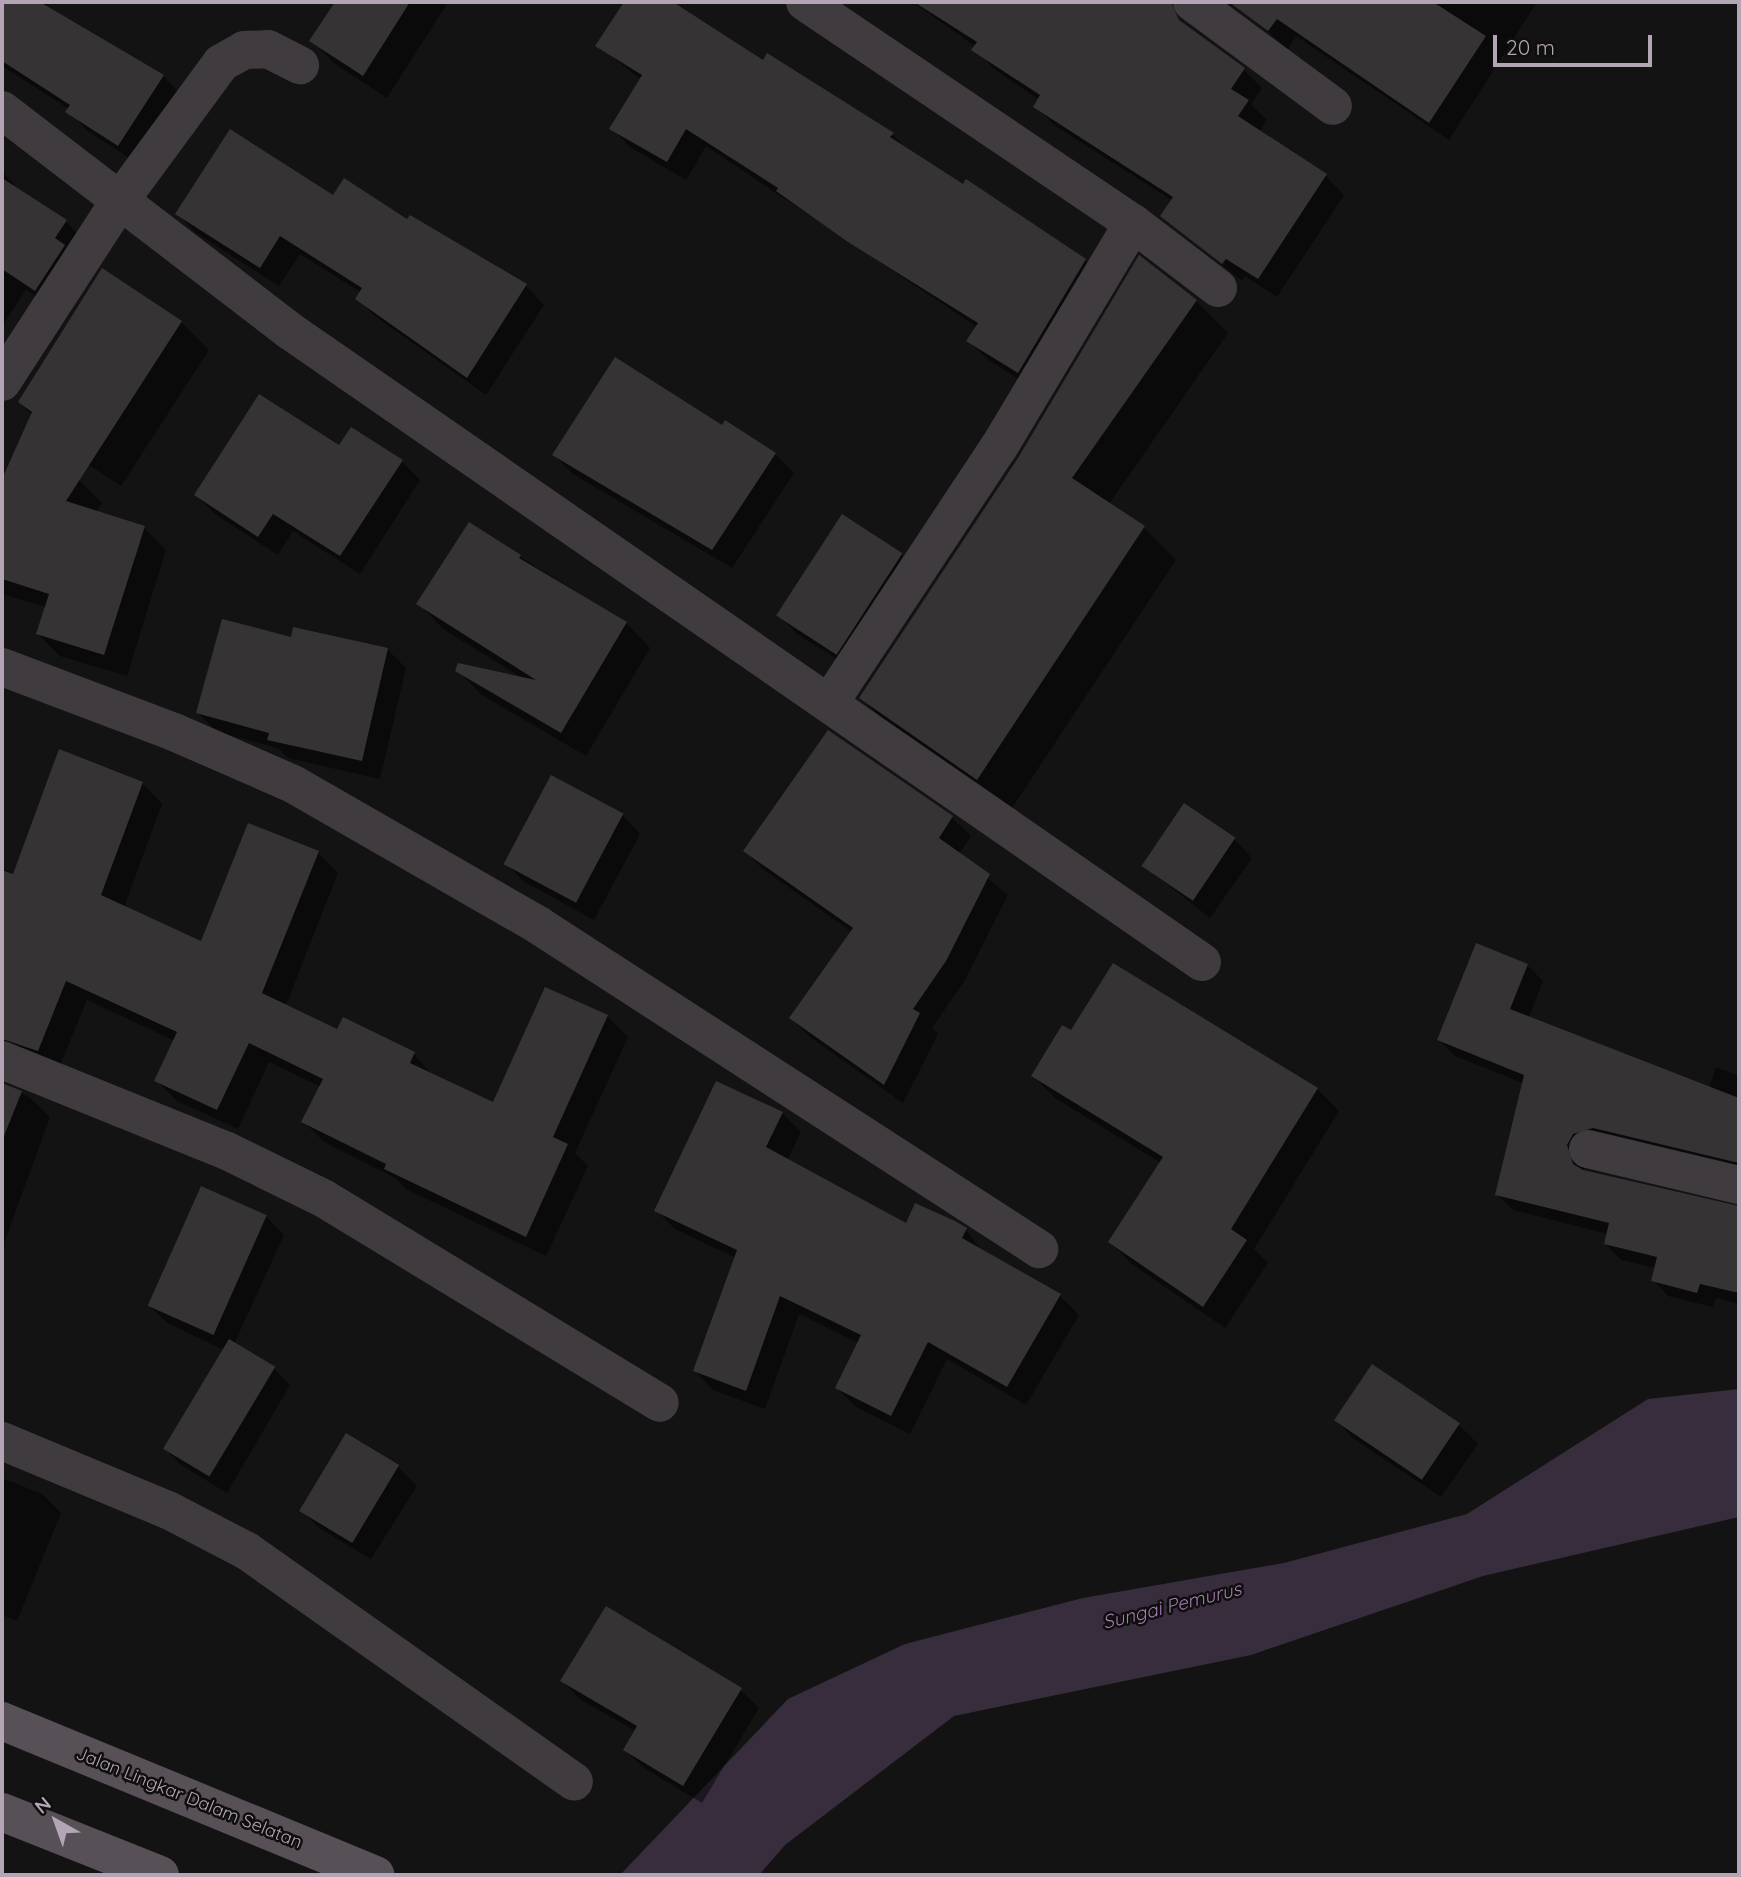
<!DOCTYPE html>
<style>
body{margin:0}
#map{position:relative;width:1741px;height:1877px;overflow:hidden;background:#141314;font-family:Quicksand,sans-serif}
div>[style]{position:absolute}
.water>*{inset:0;background:#382d3c}
.shadow>*{inset:0;background:#0007}
.building>*{inset:0;background:#363335;transform-origin:0 0}
.minor>*{height:38px;margin:-19px;padding:0 19px;transform-origin:19px;border-radius:19px;background:#403b3f}
.primary>*{height:38px;margin:-19px;padding:0 19px;transform-origin:19px;border-radius:19px;background:#585057}
span{translate:-50% -50%;white-space:nowrap;text-align:center;line-height:1.15;-webkit-text-stroke:5px #0f0e0f;paint-order:stroke}
.street-label{font-size:18px;color:#b4a5b4}
.water-label{font-size:19px;color:#a47caf;font-style:italic}
.frame{position:absolute;inset:0;border:4px solid #b4a5b4;pointer-events:none}
.north{position:absolute;left:21px;top:1786px;width:70px;height:70px;-webkit-text-stroke:5px #0f0e0f;paint-order:stroke;rotate:320deg;font-size:19px;font-weight:700;line-height:28px;text-align:center;color:#b4a5b4}
.north::after{content:'';display:block;margin:auto;width:24px;height:32px;background:#b4a5b4;clip-path:polygon(50% 0,100% 100%,50% 72%,0 100%)}
.scale{position:absolute;left:1493px;top:35px;width:159px;height:32px;box-sizing:border-box;border:4px solid #b4a5b4;border-top:0;padding-left:9px;font-size:21px;line-height:24px;white-space:nowrap;color:#b4a5b4;-webkit-text-stroke:5px #0f0e0f;paint-order:stroke}
</style>
<div id="map">
<div class="water">
<i style="clip-path:polygon(1739px 1389px,1739px 1517px,1483px 1576px,1251px 1655px,954px 1716px,785px 1845px,759px 1875px,620px 1875px,788px 1699px,905px 1644px,1083px 1598px,1284px 1563px,1467px 1514px,1648px 1399px)"></i>
</div>
<div class="shadow">
<i style="clip-path:polygon(2px 2px,49px 2px,46px 7px,163px 76px,182px 95px,137px 163px,86px 130px,69px 109px,2px 66px)"></i>
<i style="clip-path:polygon(337px 2px,448px 2px,387px 98px,335px 64px,312px 41px)"></i>
<i style="clip-path:polygon(626px 2px,670px 2px,763px 62px,892px 134px,911px 153px,1085px 260px,1104px 279px,1037px 391px,987px 359px,968px 340px,977px 327px,706px 146px,686px 180px,630px 147px,612px 128px,641px 80px,598px 45px)"></i>
<i style="clip-path:polygon(913px 2px,1111px 2px,1109px 6px,1243px 69px,1262px 88px,1251px 105px,1267px 120px,1259px 132px,1326px 176px,1344px 195px,1277px 297px,1245px 276px,1242px 281px,1162px 216px,1173px 201px,1054px 125px,1035px 106px,1040px 100px,992px 68px,976px 47px)"></i>
<i style="clip-path:polygon(1232px 2px,1537px 2px,1449px 140px,1296px 36px,1288px 49px)"></i>
<i style="clip-path:polygon(2px 171px,20px 191px,66px 222px,84px 240px,55px 308px,26px 290px,2px 326px)"></i>
<i style="clip-path:polygon(333px 198px,526px 286px,544px 305px,486px 395px,376px 317px,358px 299px,362px 293px,300px 254px,279px 286px,196px 233px,178px 214px)"></i>
<i style="clip-path:polygon(1196px 301px,1228px 333px,1109px 504px,1143px 527px,1176px 560px,1010px 811px,894px 730px,861px 698px)"></i>
<i style="clip-path:polygon(181px 322px,209px 350px,121px 486px,59px 446px,20px 402px)"></i>
<i style="clip-path:polygon(340px 448px,402px 462px,420px 480px,360px 574px,293px 531px,278px 555px,215px 514px,196px 495px)"></i>
<i style="clip-path:polygon(775px 454px,794px 473px,732px 568px,573px 474px,554px 455px)"></i>
<i style="clip-path:polygon(13px 457px,80px 481px,102px 503px,96px 513px,144px 528px,166px 550px,127px 676px,60px 656px,38px 634px,46px 607px,2px 594px,2px 483px)"></i>
<i style="clip-path:polygon(843px 516px,901px 554px,920px 573px,856px 671px,797px 634px,779px 615px)"></i>
<i style="clip-path:polygon(519px 556px,626px 623px,650px 648px,586px 756px,482px 695px,457px 670px,522px 678px,443px 629px,419px 604px)"></i>
<i style="clip-path:polygon(292px 639px,387px 649px,406px 668px,380px 779px,288px 758px,278px 748px,217px 732px,198px 713px)"></i>
<i style="clip-path:polygon(142px 783px,162px 804px,124px 907px,202px 943px,318px 853px,338px 873px,286px 1005px,338px 1031px,344px 1019px,414px 1054px,433px 1076px,494px 1105px,607px 1016px,628px 1037px,575px 1153px,588px 1166px,546px 1256px,406px 1189px,395px 1178px,324px 1142px,304px 1122px,321px 1087px,269px 1062px,238px 1129px,177px 1101px,156px 1080px,175px 1041px,87px 1000px,58px 1070px,2px 1073px,2px 869px,15px 874px)"></i>
<i style="clip-path:polygon(622px 815px,640px 834px,594px 920px,523px 881px,505px 862px)"></i>
<i style="clip-path:polygon(952px 818px,971px 836px,959px 854px,1008px 895px,965px 980px,932px 1028px,938px 1034px,903px 1103px,810px 1037px,791px 1018px,852px 932px,764px 870px,745px 851px)"></i>
<i style="clip-path:polygon(1234px 839px,1252px 858px,1210px 918px,1143px 865px)"></i>
<i style="clip-path:polygon(1527px 965px,1543px 981px,1529px 1017px,1709px 1088px,1716px 1067px,1739px 1076px,1739px 1174px,1582px 1161px,1585px 1173px,1739px 1208px,1739px 1304px,1716px 1298px,1713px 1307px,1668px 1296px,1653px 1280px,1656px 1268px,1621px 1260px,1606px 1244px,1608px 1234px,1513px 1210px,1497px 1194px,1523px 1083px,1455px 1056px,1439px 1040px)"></i>
<i style="clip-path:polygon(1071px 1032px,1317px 1089px,1339px 1111px,1254px 1249px,1268px 1263px,1225px 1328px,1132px 1264px,1110px 1242px,1161px 1163px,1055px 1098px,1033px 1076px)"></i>
<i style="clip-path:polygon(2px 1077px,3px 1084px,29px 1097px,50px 1117px,3px 1246px)"></i>
<i style="clip-path:polygon(782px 1113px,801px 1132px,787px 1161px,907px 1226px,966px 1230px,983px 1252px,1060px 1296px,1079px 1315px,1026px 1405px,947px 1359px,910px 1434px,856px 1407px,837px 1388px,859px 1343px,799px 1314px,765px 1409px,713px 1390px,695px 1371px,736px 1258px,675px 1229px,656px 1210px)"></i>
<i style="clip-path:polygon(266px 1216px,284px 1235px,234px 1344px,274px 1369px,290px 1385px,227px 1493px,181px 1465px,165px 1449px,224px 1350px,167px 1323px,148px 1304px)"></i>
<i style="clip-path:polygon(1372px 1366px,1459px 1425px,1478px 1444px,1441px 1497px,1354px 1439px,1336px 1420px)"></i>
<i style="clip-path:polygon(398px 1467px,417px 1486px,371px 1559px,319px 1528px,300px 1509px)"></i>
<i style="clip-path:polygon(2px 1478px,42px 1494px,61px 1513px,17px 1621px,2px 1615px)"></i>
<i style="clip-path:polygon(562px 1681px,740px 1690px,759px 1708px,702px 1803px,644px 1768px,625px 1750px,636px 1731px,581px 1700px)"></i>
</div>
<div class="building">
<i style="clip-path:polygon(2px 2px,40px 2px,164px 75px,118px 146px,65px 112px,70px 105px,2px 61px)"></i>
<i style="clip-path:polygon(335px 2px,410px 2px,363px 76px,309px 41px)"></i>
<i style="clip-path:polygon(624px 2px,673px 2px,763px 60px,767px 53px,894px 133px,890px 137px,963px 184px,966px 179px,1086px 259px,1018px 373px,966px 341px,978px 323px,848px 242px,776px 191px,778px 188px,686px 129px,667px 162px,609px 129px,642px 75px,595px 46px)"></i>
<i style="clip-path:polygon(914px 2px,1171px 2px,1179px 20px,1245px 68px,1231px 89px,1249px 100px,1238px 116px,1327px 174px,1258px 279px,1226px 259px,1222px 264px,1160px 216px,1173px 197px,1033px 107px,1040px 95px,971px 50px,977px 42px)"></i>
<i style="clip-path:polygon(1229px 2px,1433px 2px,1486px 36px,1429px 123px,1277px 19px,1268px 31px)"></i>
<i style="clip-path:polygon(230px 129px,333px 195px,344px 178px,407px 219px,410px 215px,527px 284px,467px 378px,355px 299px,362px 288px,280px 236px,260px 268px,175px 214px)"></i>
<i style="clip-path:polygon(2px 178px,67px 220px,55px 238px,65px 245px,35px 291px,2px 269px)"></i>
<i style="clip-path:polygon(1139px 255px,1197px 300px,1072px 478px,1145px 526px,977px 780px,859px 698px,1018px 458px)"></i>
<i style="clip-path:polygon(102px 268px,182px 321px,66px 501px,145px 526px,104px 655px,36px 634px,49px 594px,2px 579px,2px 479px,32px 412px,18px 402px)"></i>
<i style="clip-path:polygon(615px 357px,722px 425px,725px 420px,776px 453px,712px 550px,552px 455px)"></i>
<i style="clip-path:polygon(259px 394px,339px 445px,351px 427px,403px 460px,340px 556px,273px 514px,258px 537px,194px 495px)"></i>
<i style="left:842px;top:514px;width:72px;height:121px;rotate:33deg"></i>
<i style="clip-path:polygon(469px 522px,521px 555px,519px 558px,627px 622px,561px 733px,455px 671px,458px 663px,536px 680px,416px 604px)"></i>
<i style="clip-path:polygon(222px 619px,291px 637px,293px 627px,388px 648px,362px 761px,267px 740px,269px 733px,196px 713px)"></i>
<i style="clip-path:polygon(828px 730px,953px 816px,939px 838px,990px 874px,946px 961px,913px 1009px,920px 1013px,884px 1085px,789px 1018px,853px 928px,743px 851px)"></i>
<i style="clip-path:polygon(59px 749px,143px 782px,101px 895px,201px 941px,248px 823px,319px 851px,262px 993px,337px 1029px,343px 1017px,415px 1052px,410px 1063px,493px 1102px,545px 987px,608px 1015px,553px 1137px,568px 1144px,526px 1237px,384px 1169px,386px 1164px,301px 1122px,323px 1079px,249px 1043px,217px 1110px,154px 1081px,177px 1032px,66px 981px,38px 1051px,2px 1039px,2px 870px,13px 874px)"></i>
<i style="left:551px;top:775px;width:82px;height:101px;rotate:28deg"></i>
<i style="left:1184px;top:803px;width:62px;height:76px;rotate:34deg"></i>
<i style="clip-path:polygon(1476px 943px,1528px 964px,1510px 1009px,1739px 1098px,1739px 1163px,1593px 1128px,1573px 1134px,1567px 1145px,1573px 1164px,1583px 1170px,1739px 1206px,1739px 1293px,1700px 1284px,1697px 1293px,1651px 1281px,1657px 1257px,1604px 1244px,1609px 1223px,1495px 1195px,1524px 1075px,1437px 1040px)"></i>
<i style="clip-path:polygon(1113px 963px,1318px 1088px,1231px 1229px,1247px 1240px,1203px 1307px,1108px 1242px,1163px 1157px,1031px 1076px,1062px 1025px,1071px 1030px)"></i>
<i style="clip-path:polygon(716px 1081px,783px 1112px,766px 1147px,906px 1223px,915px 1203px,955px 1221px,967px 1228px,962px 1238px,1061px 1294px,1007px 1387px,928px 1342px,891px 1416px,835px 1388px,861px 1335px,780px 1296px,746px 1391px,693px 1371px,737px 1250px,654px 1211px)"></i>
<i style="clip-path:polygon(2px 1083px,22px 1091px,4px 1136px,2px 1136px)"></i>
<i style="left:201px;top:1186px;width:72px;height:131px;rotate:24deg"></i>
<i style="left:229px;top:1339px;width:54px;height:128px;rotate:31deg"></i>
<i style="left:1372px;top:1364px;width:106px;height:68px;rotate:34deg"></i>
<i style="left:346px;top:1433px;width:62px;height:91px;rotate:31deg"></i>
<i style="clip-path:polygon(606px 1606px,742px 1688px,683px 1786px,623px 1750px,637px 1726px,560px 1681px)"></i>
</div>
<div class="minor">
<i style="left:805px;top:2px;width:396px;rotate:34deg"></i>
<i style="left:1133px;top:223px;width:107px;rotate:37.4deg"></i>
<i style="left:1192px;top:2px;width:175px;rotate:36.4deg"></i>
<i style="left:2px;top:110px;width:363px;rotate:37.5deg"></i>
<i style="left:290px;top:331px;width:1109px;rotate:34.68deg"></i>
<i style="left:2px;top:382px;width:215px;rotate:-57deg"></i>
<i style="left:119px;top:202px;width:172px;rotate:-53.7deg"></i>
<i style="left:221px;top:63px;width:26px;rotate:-29deg"></i>
<i style="left:244px;top:50px;width:24px;rotate:-2deg"></i>
<i style="left:268px;top:49px;width:36px;rotate:27deg"></i>
<i style="left:2px;top:667px;width:184px;rotate:20.7deg"></i>
<i style="left:174px;top:732px;width:130px;rotate:23.6deg"></i>
<i style="left:293px;top:784px;width:283px;rotate:29.9deg"></i>
<i style="left:538px;top:925px;width:597px;rotate:32.89deg"></i>
<i style="left:830px;top:702px;width:306px;rotate:-56.5deg"></i>
<i style="left:999px;top:447px;width:261px;rotate:-59.1deg"></i>
<i style="left:2px;top:1060px;width:243px;rotate:22deg"></i>
<i style="left:227px;top:1151px;width:107px;rotate:26.1deg"></i>
<i style="left:323px;top:1198px;width:394px;rotate:31.3deg"></i>
<i style="left:1588px;top:1149px;width:155px;rotate:13.4deg"></i>
<i style="left:2px;top:1441px;width:182px;rotate:22.6deg"></i>
<i style="left:170px;top:1511px;width:87px;rotate:27.5deg"></i>
<i style="left:247px;top:1551px;width:400px;rotate:35.2deg"></i>
</div>
<div class="primary">
<i style="left:2px;top:1721px;width:404px;rotate:22.4deg"></i>
<i style="left:2px;top:1812px;width:170px;rotate:21.7deg"></i>
</div>
<div class="street-label">
<span style="left:189px;top:1798px;rotate:22deg">Jalan Lingkar Dalam Selatan</span>
</div>
<div class="water-label">
<span style="left:1172px;top:1606px;rotate:-14deg">Sungai Pemurus</span>
</div>
<div class="frame"></div>
<div class="north">N</div>
<div class="scale">20 m</div>
</div>
